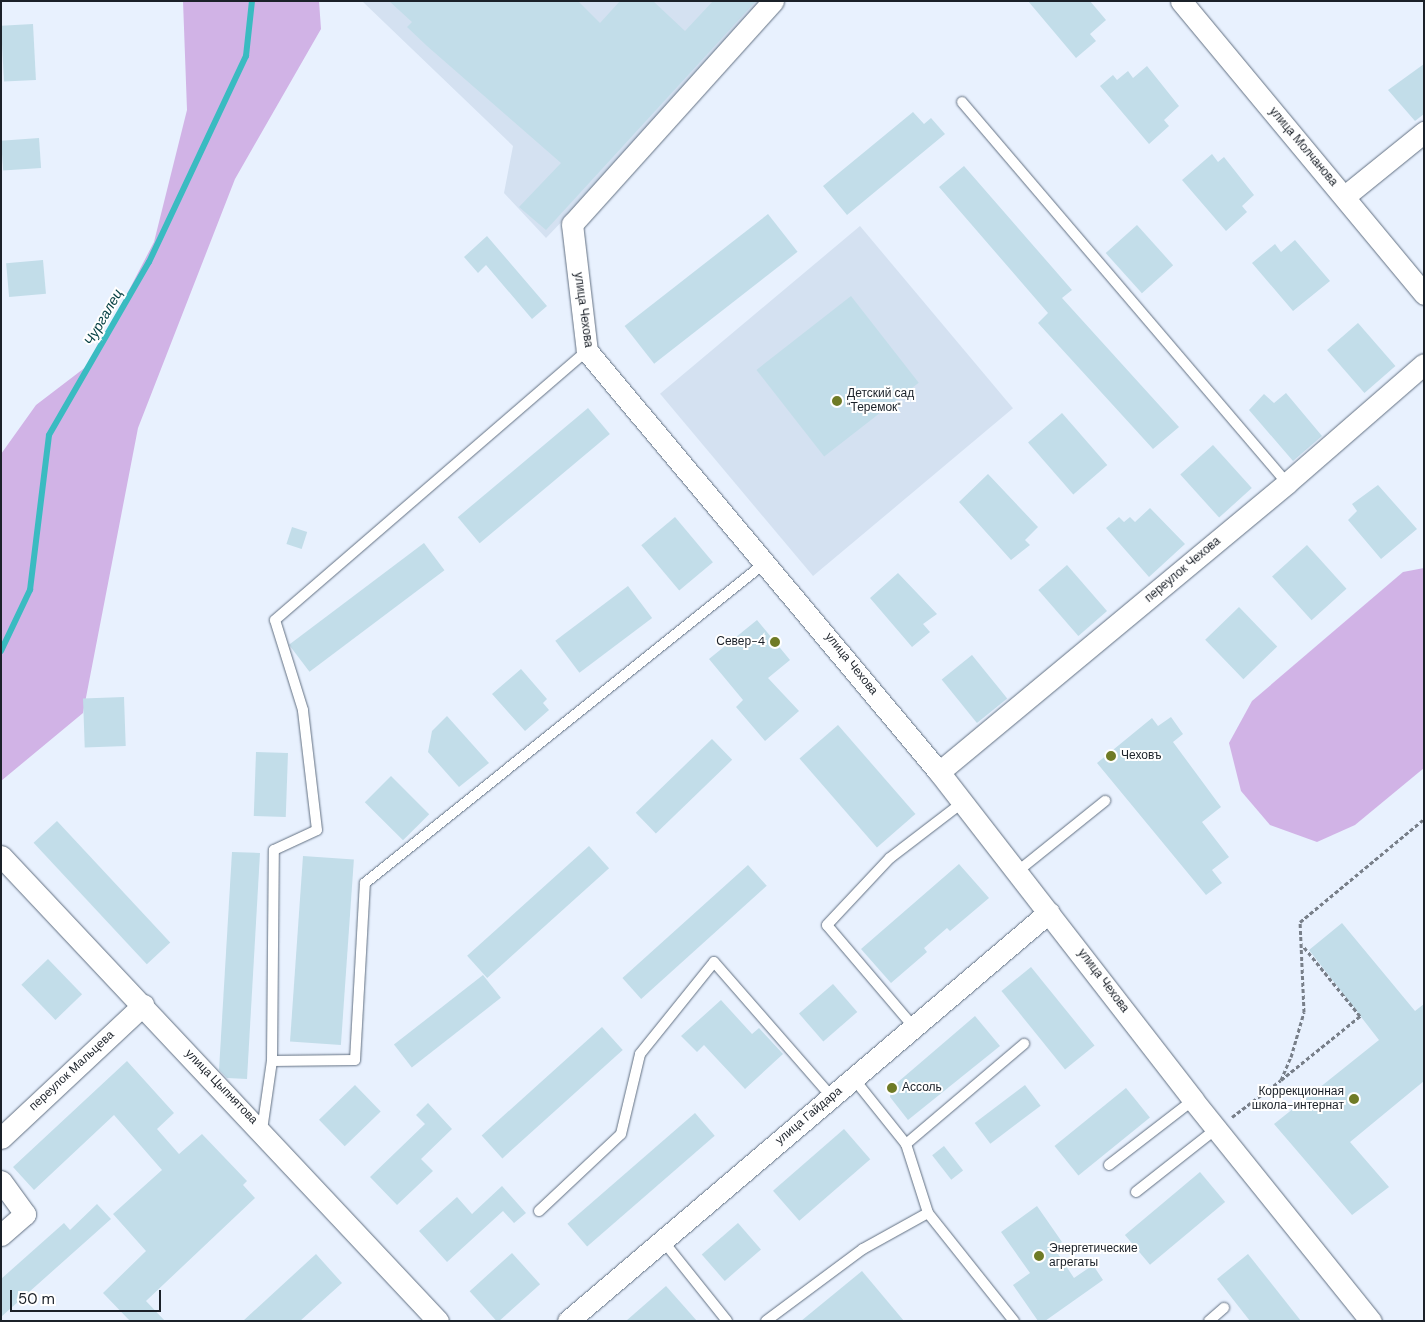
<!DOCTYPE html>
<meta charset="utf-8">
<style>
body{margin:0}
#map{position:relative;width:1425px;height:1322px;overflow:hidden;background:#e8f1fe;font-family:"DM Sans",sans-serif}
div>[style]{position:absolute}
.built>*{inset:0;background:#d4e1f1;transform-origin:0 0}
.green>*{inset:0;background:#d1b3e6}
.stream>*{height:6px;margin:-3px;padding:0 3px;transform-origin:3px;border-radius:3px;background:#3abbc1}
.building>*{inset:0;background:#c2dde9;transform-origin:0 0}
.path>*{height:3px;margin-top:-1.5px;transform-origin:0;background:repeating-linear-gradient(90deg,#787f89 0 4px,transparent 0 6.5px)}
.roads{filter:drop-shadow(0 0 1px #627082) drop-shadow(0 0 1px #627082)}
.lane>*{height:10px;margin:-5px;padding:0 5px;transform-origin:5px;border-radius:5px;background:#fff}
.street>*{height:21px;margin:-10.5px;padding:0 10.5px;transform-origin:10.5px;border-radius:10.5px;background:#fff}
.dots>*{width:14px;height:14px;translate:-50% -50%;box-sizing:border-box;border:2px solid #fff;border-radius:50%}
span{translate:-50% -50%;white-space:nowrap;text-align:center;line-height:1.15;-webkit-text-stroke:4px #fff;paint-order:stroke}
.street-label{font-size:12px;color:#1b2129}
.poi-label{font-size:12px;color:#1b2129}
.left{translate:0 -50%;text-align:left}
.right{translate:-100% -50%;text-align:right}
.water-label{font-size:14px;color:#084245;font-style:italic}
.frame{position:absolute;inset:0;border:2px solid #1b2129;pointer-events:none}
.scale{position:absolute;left:10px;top:1290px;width:151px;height:22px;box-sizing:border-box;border:2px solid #1b2129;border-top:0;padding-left:6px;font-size:15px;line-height:18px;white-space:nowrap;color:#1b2129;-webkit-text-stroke:4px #fff;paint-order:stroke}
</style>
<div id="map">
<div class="built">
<i style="clip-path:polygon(362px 1px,773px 1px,546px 238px,504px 193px,513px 146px)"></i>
<i style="left:860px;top:226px;width:238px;height:261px;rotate:50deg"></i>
</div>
<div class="green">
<i style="clip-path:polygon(183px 1px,319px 1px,321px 29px,235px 179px,138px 428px,83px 713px,1px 781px,1px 454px,36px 405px,91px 363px,154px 242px,187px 110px)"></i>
<i style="clip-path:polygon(1424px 568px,1424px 768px,1355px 825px,1317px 842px,1270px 825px,1241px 791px,1229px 743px,1252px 701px,1403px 572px)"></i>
</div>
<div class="stream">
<i style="left:1px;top:651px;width:68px;rotate:-64.6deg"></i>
<i style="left:30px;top:590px;width:156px;rotate:-83deg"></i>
<i style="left:49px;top:435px;width:200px;rotate:-60deg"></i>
<i style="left:149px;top:262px;width:228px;rotate:-64.8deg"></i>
<i style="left:246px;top:56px;width:55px;rotate:-83.8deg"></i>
</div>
<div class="building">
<i style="clip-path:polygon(389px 1px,578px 1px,600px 23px,620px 1px,653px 1px,685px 31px,713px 1px,756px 1px,546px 230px,519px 207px,561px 163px,427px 46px,407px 27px,412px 22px)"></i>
<i style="clip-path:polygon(1028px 1px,1090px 1px,1106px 20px,1090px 34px,1096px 41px,1076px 58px)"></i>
<i style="left:33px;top:24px;width:56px;height:32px;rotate:87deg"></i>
<i style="clip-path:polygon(1424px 64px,1424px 114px,1415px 121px,1388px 90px)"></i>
<i style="clip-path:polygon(1147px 66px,1179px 106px,1164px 120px,1169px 126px,1149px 144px,1100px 86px,1113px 75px,1117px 80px,1128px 71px,1133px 78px)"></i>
<i style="clip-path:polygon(913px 112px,924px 124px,931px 118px,945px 134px,847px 215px,823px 186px)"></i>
<i style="left:39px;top:138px;width:30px;height:38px;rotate:86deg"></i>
<i style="clip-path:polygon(1212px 154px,1218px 162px,1224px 157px,1254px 195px,1242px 206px,1247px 212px,1226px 231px,1182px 180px)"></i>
<i style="clip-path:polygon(964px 166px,1072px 290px,1062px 298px,1179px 427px,1153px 449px,1038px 323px,1048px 313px,939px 187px)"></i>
<i style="left:768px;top:214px;width:48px;height:182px;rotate:52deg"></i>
<i style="left:1137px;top:225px;width:54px;height:42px;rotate:48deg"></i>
<i style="clip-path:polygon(487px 236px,547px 306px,532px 319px,486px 265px,478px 273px,464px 257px)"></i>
<i style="clip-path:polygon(1295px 240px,1330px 281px,1293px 311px,1252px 263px,1275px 244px,1281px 252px)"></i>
<i style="left:43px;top:260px;width:34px;height:37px;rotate:85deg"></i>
<i style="left:851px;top:296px;width:110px;height:120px;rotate:52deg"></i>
<i style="left:1358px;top:323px;width:57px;height:41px;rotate:49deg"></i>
<i style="clip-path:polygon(1286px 393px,1322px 436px,1293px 461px,1249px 410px,1264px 394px,1274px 403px)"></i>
<i style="left:588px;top:408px;width:34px;height:170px;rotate:50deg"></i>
<i style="left:1062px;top:413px;width:69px;height:45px;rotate:49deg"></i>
<i style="left:1213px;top:445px;width:58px;height:44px;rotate:48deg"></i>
<i style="clip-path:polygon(988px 474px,1038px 527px,1025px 540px,1030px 545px,1011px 560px,959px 502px)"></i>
<i style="clip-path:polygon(1378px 485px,1417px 529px,1381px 559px,1348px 520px,1357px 511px,1352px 504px)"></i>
<i style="clip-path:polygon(1150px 508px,1185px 544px,1149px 577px,1106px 528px,1119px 517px,1124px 522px,1130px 517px,1135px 522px)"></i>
<i style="left:675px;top:517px;width:59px;height:44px;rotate:50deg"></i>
<i style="left:292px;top:527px;width:16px;height:18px;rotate:18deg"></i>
<i style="left:424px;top:543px;width:34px;height:169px;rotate:53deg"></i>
<i style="left:1307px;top:545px;width:59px;height:47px;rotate:48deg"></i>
<i style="left:1067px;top:565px;width:61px;height:38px;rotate:49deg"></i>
<i style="clip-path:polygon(898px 573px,937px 614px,923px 624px,930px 632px,912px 647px,870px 598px)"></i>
<i style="left:628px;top:586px;width:40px;height:91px;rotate:53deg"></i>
<i style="left:1239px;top:607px;width:55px;height:47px;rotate:46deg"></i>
<i style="clip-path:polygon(757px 620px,790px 660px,768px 678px,799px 711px,765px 741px,736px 707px,743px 700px,709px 659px)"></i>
<i style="left:972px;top:655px;width:56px;height:39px;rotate:51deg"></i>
<i style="clip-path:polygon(521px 669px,547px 699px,543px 703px,549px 710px,525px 731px,492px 694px)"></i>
<i style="left:124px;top:697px;width:49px;height:41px;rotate:88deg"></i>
<i style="clip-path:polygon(447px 716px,489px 763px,459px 787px,428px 752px,432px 731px)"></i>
<i style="clip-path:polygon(1171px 717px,1183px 734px,1173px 742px,1221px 807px,1202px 822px,1229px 857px,1212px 870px,1222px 883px,1206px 895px,1097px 763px,1152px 718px,1158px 726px)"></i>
<i style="left:838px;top:725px;width:118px;height:51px;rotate:49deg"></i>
<i style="left:712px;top:739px;width:29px;height:106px;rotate:46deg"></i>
<i style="left:256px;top:752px;width:32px;height:64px;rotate:2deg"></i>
<i style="left:391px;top:776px;width:54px;height:37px;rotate:45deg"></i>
<i style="left:57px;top:821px;width:166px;height:32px;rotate:47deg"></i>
<i style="left:589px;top:846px;width:30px;height:164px;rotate:48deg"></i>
<i style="clip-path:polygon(232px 852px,260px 853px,247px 1079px,227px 1078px,219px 1070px)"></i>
<i style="left:303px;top:856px;width:51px;height:186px;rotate:4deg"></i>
<i style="clip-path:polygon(959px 864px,989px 898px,950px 931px,947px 928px,924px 948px,927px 952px,891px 983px,861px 949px)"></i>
<i style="left:748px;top:865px;width:28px;height:169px;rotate:48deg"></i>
<i style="clip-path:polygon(1342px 923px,1415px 1011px,1424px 1004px,1424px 1081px,1350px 1142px,1389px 1187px,1352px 1215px,1274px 1124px,1379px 1040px,1309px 950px)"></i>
<i style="left:48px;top:959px;width:49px;height:37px;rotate:46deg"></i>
<i style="left:1031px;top:967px;width:101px;height:38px;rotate:51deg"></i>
<i style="left:483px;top:975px;width:29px;height:113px;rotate:52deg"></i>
<i style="left:833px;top:984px;width:37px;height:45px;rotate:49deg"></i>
<i style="clip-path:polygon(721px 1000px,752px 1034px,759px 1028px,783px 1054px,745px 1089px,704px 1045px,697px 1052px,681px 1036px)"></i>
<i style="clip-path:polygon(975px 1016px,1000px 1046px,908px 1120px,890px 1097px,891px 1088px)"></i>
<i style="left:602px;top:1027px;width:31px;height:162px;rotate:48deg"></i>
<i style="clip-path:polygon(127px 1061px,174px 1113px,157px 1129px,179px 1154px,202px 1134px,247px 1181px,243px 1185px,255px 1198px,146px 1301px,165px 1321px,130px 1321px,103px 1293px,146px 1251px,113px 1214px,162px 1170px,114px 1115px,34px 1190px,13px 1167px)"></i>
<i style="left:355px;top:1085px;width:37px;height:50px;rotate:46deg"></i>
<i style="left:1025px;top:1085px;width:26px;height:63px;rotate:53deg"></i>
<i style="left:1126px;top:1088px;width:38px;height:92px;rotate:51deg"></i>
<i style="clip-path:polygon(428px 1103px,452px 1129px,421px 1159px,433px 1171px,397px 1205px,370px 1177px,425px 1124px,416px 1115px)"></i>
<i style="left:695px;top:1113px;width:30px;height:169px;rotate:49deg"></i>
<i style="left:844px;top:1129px;width:40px;height:94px;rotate:49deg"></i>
<i style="left:944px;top:1146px;width:31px;height:15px;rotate:52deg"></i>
<i style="left:1200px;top:1172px;width:39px;height:98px;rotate:50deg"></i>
<i style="clip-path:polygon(502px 1186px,526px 1213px,514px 1223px,503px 1211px,447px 1262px,419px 1231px,457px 1197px,472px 1214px)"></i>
<i style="clip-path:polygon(97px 1204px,111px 1219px,1px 1317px,1px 1279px,64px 1223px,70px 1230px)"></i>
<i style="clip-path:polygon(1037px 1206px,1062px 1242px,1054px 1248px,1074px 1278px,1093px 1265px,1103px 1280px,1045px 1321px,1038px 1321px,1013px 1285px,1030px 1273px,1001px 1232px)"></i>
<i style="left:738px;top:1223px;width:35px;height:48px;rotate:49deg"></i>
<i style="left:512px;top:1253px;width:42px;height:57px;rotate:48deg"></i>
<i style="clip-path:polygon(316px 1254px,342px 1283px,300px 1321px,243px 1321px)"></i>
<i style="clip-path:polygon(1248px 1254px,1301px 1321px,1250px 1321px,1217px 1279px)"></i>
<i style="clip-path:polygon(862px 1271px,904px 1321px,801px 1321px)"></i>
<i style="clip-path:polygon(666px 1286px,697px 1321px,626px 1321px)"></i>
</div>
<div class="path">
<i style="left:1281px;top:1080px;width:102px;rotate:-39deg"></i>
<i style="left:1360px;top:1016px;width:89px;rotate:-129.1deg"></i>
<i style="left:1232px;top:1117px;width:61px;rotate:-37.1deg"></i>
<i style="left:1281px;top:1080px;width:25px;rotate:-67deg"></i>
<i style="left:1291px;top:1057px;width:47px;rotate:-73.9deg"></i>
<i style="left:1304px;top:1012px;width:90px;rotate:-92.5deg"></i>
<i style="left:1300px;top:922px;width:161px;rotate:-39.7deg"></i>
</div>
<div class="roads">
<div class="lane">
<i style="left:962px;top:102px;width:501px;rotate:49.54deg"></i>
<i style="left:1018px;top:871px;width:112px;rotate:-38.8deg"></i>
<i style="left:912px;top:1025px;width:131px;rotate:-130.4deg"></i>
<i style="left:827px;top:925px;width:92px;rotate:-46.8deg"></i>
<i style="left:890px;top:858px;width:92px;rotate:-37.5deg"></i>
<i style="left:272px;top:1061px;width:83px;rotate:-0.7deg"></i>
<i style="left:355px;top:1060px;width:177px;rotate:-86.8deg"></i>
<i style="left:365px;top:883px;width:514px;rotate:-38.68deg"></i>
<i style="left:854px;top:1079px;width:83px;rotate:51.3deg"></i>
<i style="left:906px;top:1144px;width:72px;rotate:72.3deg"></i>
<i style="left:928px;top:1213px;width:138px;rotate:51.5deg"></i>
<i style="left:262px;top:1130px;width:70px;rotate:-81.8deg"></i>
<i style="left:272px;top:1061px;width:211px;rotate:-89.5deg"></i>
<i style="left:274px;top:850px;width:47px;rotate:-24.9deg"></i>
<i style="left:317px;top:830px;width:121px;rotate:-96.7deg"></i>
<i style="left:303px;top:710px;width:94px;rotate:-107.3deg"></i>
<i style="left:275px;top:620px;width:412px;rotate:-40.8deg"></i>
<i style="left:906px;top:1144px;width:155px;rotate:-40.3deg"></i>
<i style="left:1109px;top:1165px;width:106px;rotate:-37.7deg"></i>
<i style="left:1136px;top:1192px;width:102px;rotate:-38.2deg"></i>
<i style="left:539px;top:1211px;width:112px;rotate:-43.2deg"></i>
<i style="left:621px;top:1134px;width:82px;rotate:-76.6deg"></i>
<i style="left:640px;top:1054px;width:118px;rotate:-51.2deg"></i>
<i style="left:714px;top:962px;width:178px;rotate:48.9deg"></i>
<i style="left:664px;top:1242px;width:101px;rotate:51.4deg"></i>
<i style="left:766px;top:1321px;width:121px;rotate:-36.6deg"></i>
<i style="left:863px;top:1249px;width:74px;rotate:-29deg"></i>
<i style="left:1209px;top:1321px;width:20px;rotate:-41deg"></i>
</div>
<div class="street">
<i style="left:773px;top:1px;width:300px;rotate:132deg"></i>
<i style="left:572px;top:224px;width:128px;rotate:83.3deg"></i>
<i style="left:587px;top:351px;width:549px;rotate:50.1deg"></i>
<i style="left:939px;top:772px;width:415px;rotate:52.2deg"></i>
<i style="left:1193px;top:1100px;width:284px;rotate:51.2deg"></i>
<i style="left:1181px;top:1px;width:381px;rotate:50.3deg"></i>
<i style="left:1345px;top:196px;width:102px;rotate:-39deg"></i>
<i style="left:939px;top:772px;width:452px;rotate:-39.7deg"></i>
<i style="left:1287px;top:483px;width:181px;rotate:-41deg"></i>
<i style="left:1px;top:856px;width:638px;rotate:46.78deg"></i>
<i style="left:1px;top:1138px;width:195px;rotate:-43.1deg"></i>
<i style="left:1px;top:1181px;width:41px;rotate:54deg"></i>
<i style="left:25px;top:1214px;width:32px;rotate:139deg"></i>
<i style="left:568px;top:1321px;width:631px;rotate:-40.37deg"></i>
</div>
</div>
<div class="dots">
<i style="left:837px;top:401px;background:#6f7b26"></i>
<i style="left:775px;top:642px;background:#6f7b26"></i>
<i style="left:1111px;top:756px;background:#6f7b26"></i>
<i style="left:892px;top:1088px;background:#6f7b26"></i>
<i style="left:1354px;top:1099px;background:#6f7b26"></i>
<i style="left:1039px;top:1256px;background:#6f7b26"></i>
</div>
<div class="street-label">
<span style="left:1303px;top:147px;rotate:50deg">улица Молчанова</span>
<span style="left:583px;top:310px;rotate:82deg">улица Чехова</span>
<span style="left:1183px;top:570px;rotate:-40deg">переулок Чехова</span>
<span style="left:851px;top:664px;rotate:51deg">улица Чехова</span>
<span style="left:1103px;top:981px;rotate:53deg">улица Чехова</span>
<span style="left:72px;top:1071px;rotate:-43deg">переулок Мальцева</span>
<span style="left:221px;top:1087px;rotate:46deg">улица Цыпнятова</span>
<span style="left:809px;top:1116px;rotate:-40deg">улица Гайдара</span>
</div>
<div class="poi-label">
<span class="left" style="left:847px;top:401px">Детский сад<br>"Теремок"</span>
<span class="right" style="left:765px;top:642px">Север-4</span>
<span class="left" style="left:1121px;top:756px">Чеховъ</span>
<span class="left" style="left:902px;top:1088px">Ассоль</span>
<span class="right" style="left:1344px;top:1099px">Коррекционная<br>школа-интернат</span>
<span class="left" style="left:1049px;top:1256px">Энергетические<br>агрегаты</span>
</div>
<div class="water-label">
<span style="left:103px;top:317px;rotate:-60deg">Чургалец</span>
</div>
<div class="frame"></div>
<div class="scale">50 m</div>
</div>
